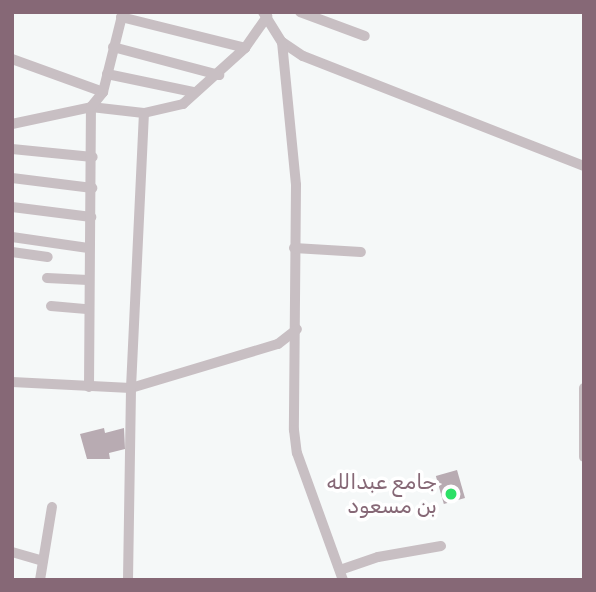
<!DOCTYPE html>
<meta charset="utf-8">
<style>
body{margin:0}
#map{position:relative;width:596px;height:592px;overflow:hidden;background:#f5f8f8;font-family:Rubik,"Noto Naskh Arabic",sans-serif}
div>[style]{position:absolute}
.building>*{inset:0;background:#b8abb2;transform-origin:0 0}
.minor>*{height:10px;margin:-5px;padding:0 5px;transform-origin:5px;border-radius:5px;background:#c8bfc3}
.rail>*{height:2px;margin-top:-1px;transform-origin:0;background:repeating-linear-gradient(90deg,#afa3a8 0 10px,transparent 0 15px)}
.dots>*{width:19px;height:19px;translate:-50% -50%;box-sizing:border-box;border:4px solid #fff;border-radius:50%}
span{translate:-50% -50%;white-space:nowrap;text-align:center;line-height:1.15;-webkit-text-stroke:7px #fff;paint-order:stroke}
.poi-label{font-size:21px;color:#866876}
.right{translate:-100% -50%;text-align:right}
.frame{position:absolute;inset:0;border:14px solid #866876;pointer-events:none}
</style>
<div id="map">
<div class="building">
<i style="clip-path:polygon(104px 428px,105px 433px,124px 428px,125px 449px,109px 453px,110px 459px,87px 459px,80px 434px)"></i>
<i style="left:457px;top:470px;width:29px;height:22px;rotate:74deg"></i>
</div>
<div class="minor">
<i style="left:263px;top:12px;width:36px;rotate:58deg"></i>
<i style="left:282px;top:42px;width:25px;rotate:34deg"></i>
<i style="left:303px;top:56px;width:302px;rotate:21.4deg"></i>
<i style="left:300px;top:12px;width:69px;rotate:20.3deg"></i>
<i style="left:121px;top:17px;width:128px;rotate:14deg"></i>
<i style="left:282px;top:42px;width:144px;rotate:84.4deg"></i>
<i style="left:296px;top:185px;width:245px;rotate:90.5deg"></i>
<i style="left:294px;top:430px;width:23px;rotate:83deg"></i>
<i style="left:297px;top:453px;width:135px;rotate:70.1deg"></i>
<i style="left:113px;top:47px;width:110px;rotate:14.8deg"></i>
<i style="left:12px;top:59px;width:97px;rotate:19.9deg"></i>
<i style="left:107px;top:74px;width:88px;rotate:11.8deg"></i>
<i style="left:12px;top:124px;width:81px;rotate:-12.1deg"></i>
<i style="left:91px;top:107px;width:53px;rotate:6.5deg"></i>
<i style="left:144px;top:113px;width:40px;rotate:-13deg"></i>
<i style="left:183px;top:104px;width:84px;rotate:-42.1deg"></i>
<i style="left:245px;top:48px;width:39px;rotate:-55deg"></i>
<i style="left:12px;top:149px;width:81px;rotate:5.6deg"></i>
<i style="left:12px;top:178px;width:81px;rotate:7.1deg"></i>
<i style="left:12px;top:207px;width:80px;rotate:7.2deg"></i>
<i style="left:12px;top:237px;width:77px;rotate:8.2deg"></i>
<i style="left:294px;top:248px;width:67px;rotate:3.4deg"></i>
<i style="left:12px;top:252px;width:36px;rotate:8deg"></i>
<i style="left:47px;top:278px;width:41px;rotate:2.8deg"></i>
<i style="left:51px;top:306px;width:36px;rotate:5deg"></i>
<i style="left:12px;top:382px;width:119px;rotate:2.9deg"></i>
<i style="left:131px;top:388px;width:153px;rotate:-16.7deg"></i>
<i style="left:278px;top:344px;width:24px;rotate:-38deg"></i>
<i style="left:89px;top:387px;width:280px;rotate:-89.6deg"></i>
<i style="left:91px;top:107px;width:19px;rotate:-51deg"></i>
<i style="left:103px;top:92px;width:82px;rotate:-76deg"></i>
<i style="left:584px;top:388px;width:69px;rotate:90deg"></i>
<i style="left:12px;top:552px;width:32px;rotate:16deg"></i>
<i style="left:340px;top:570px;width:40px;rotate:-18.9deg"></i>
<i style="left:378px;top:557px;width:64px;rotate:-9.9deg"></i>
<i style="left:40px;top:580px;width:74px;rotate:-80.7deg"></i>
<i style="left:128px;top:580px;width:192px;rotate:-89.1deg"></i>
<i style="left:131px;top:388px;width:275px;rotate:-87.3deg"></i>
</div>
<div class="rail">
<i style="left:12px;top:15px;width:3px;rotate:-72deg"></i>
</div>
<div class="dots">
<i style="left:451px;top:494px;background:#2de066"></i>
</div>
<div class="poi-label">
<span class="right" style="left:437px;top:494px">جامع عبدالله<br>بن مسعود</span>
</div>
<div class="frame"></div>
</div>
